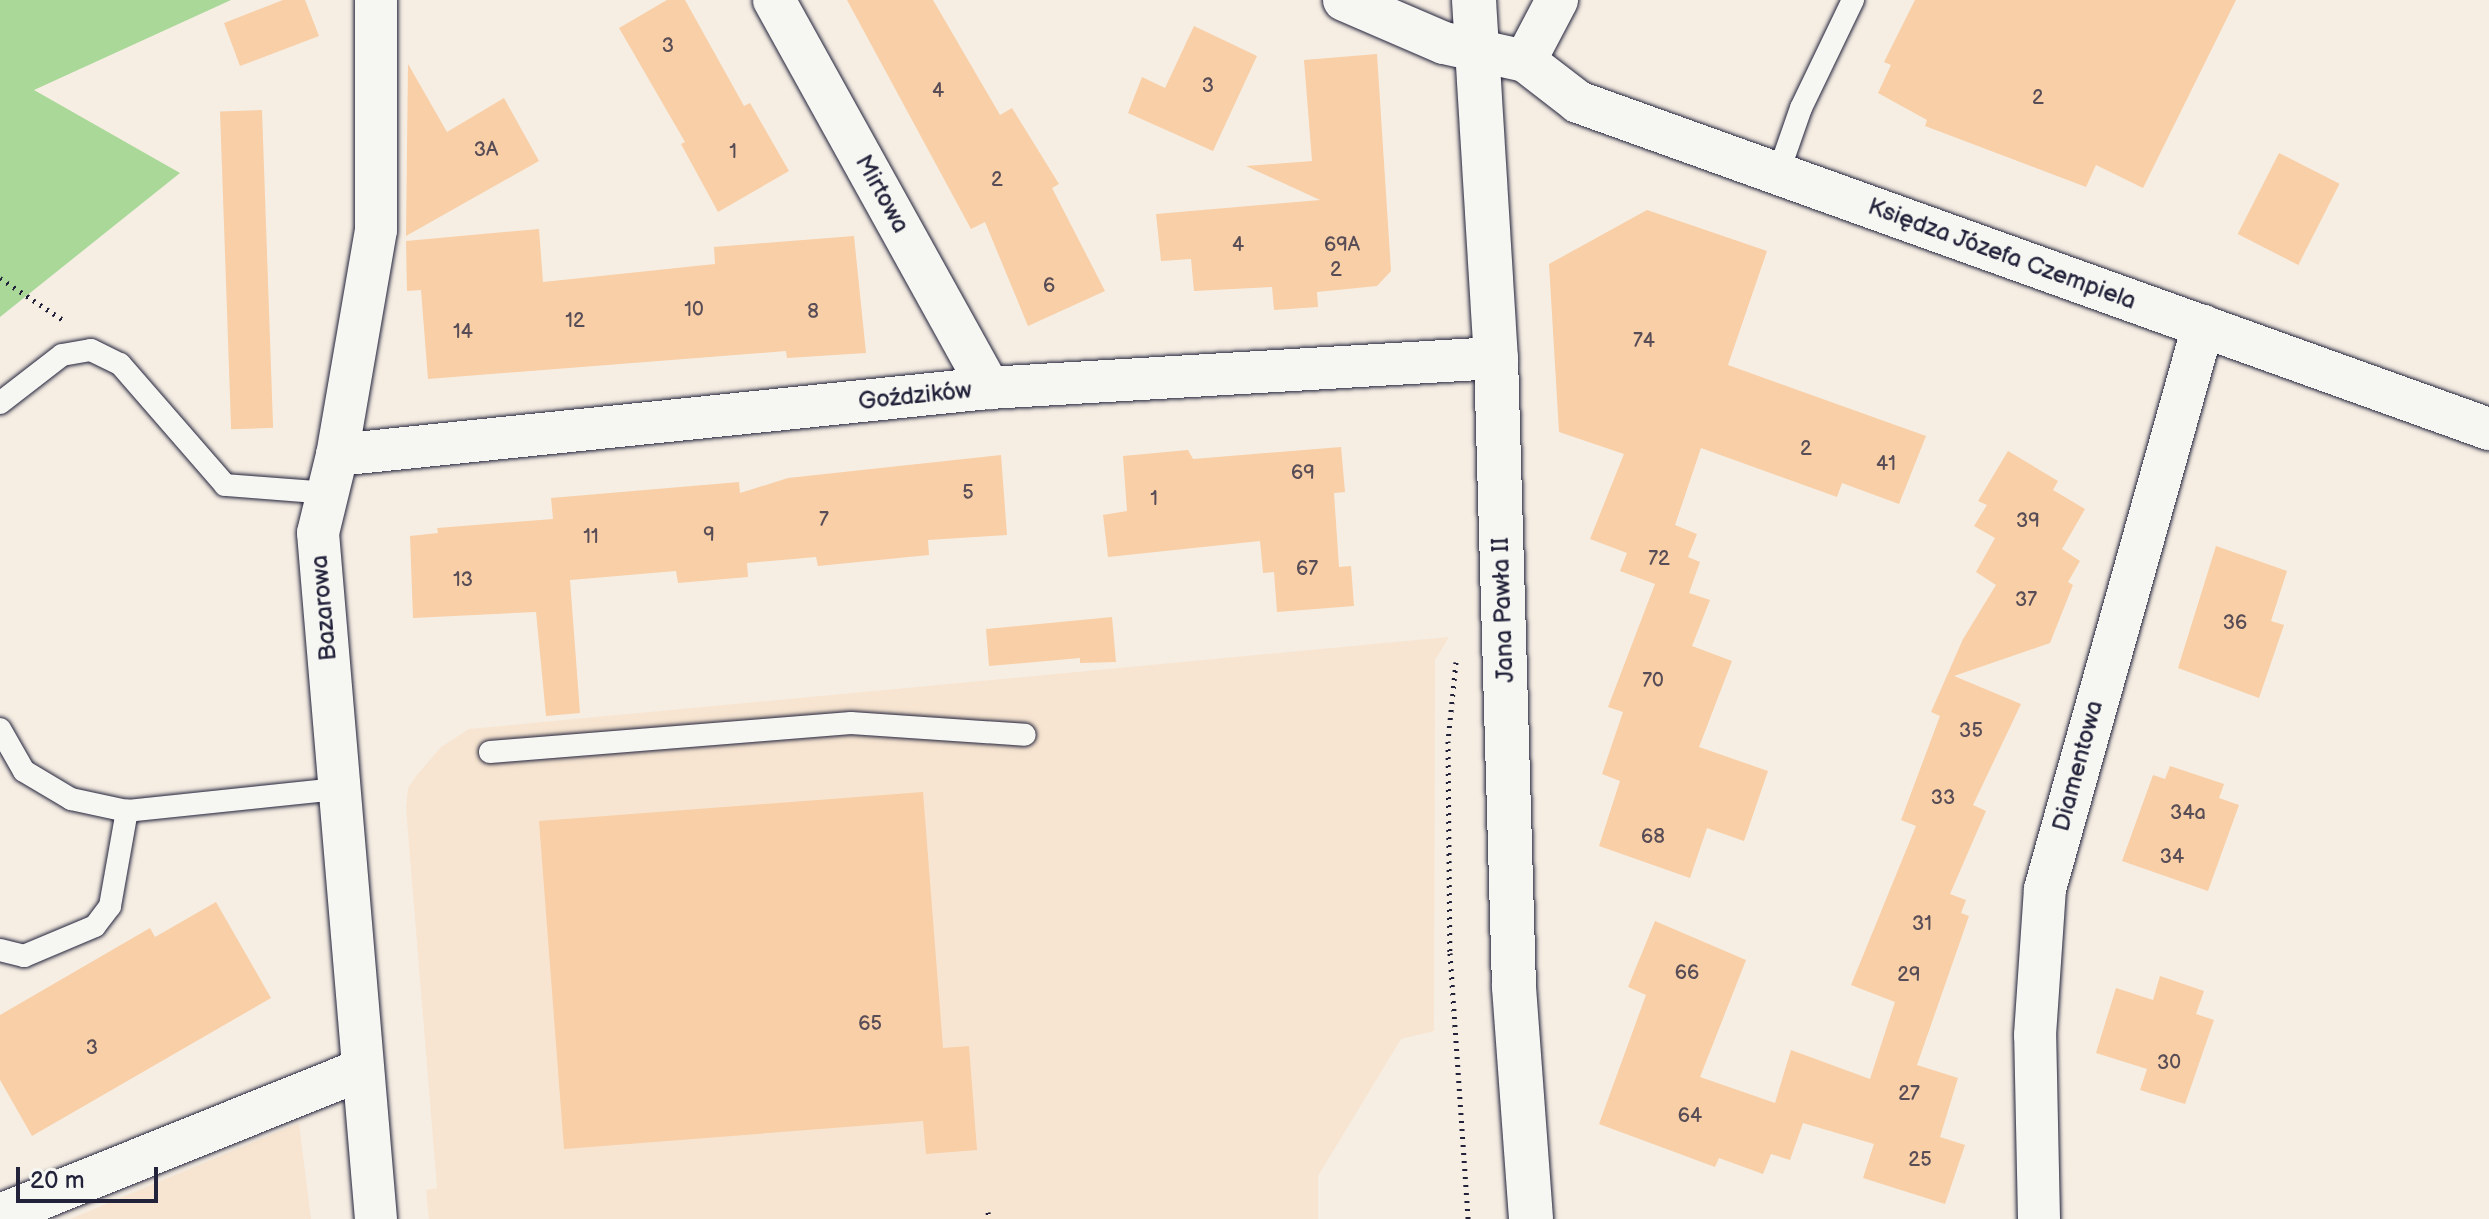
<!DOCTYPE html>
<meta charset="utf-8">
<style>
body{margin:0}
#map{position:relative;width:2489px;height:1219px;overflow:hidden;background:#f6eee3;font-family:"Balsamiq Sans",sans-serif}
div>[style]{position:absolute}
.built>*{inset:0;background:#f7e5d1}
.green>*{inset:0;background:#a9d898}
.building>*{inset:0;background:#f8cfa7;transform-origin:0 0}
.path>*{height:5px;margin-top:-2.5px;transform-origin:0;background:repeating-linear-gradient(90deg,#22223b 0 2px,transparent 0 8px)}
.roads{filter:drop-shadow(0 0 2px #22223b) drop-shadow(0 0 2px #22223b)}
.service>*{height:22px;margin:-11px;padding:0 11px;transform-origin:11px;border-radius:11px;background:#f6f6f2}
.minor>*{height:42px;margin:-21px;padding:0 21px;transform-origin:21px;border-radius:21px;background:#f6f6f2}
.tertiary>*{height:44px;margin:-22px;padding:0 22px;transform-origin:22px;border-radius:22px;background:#f6f6f2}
span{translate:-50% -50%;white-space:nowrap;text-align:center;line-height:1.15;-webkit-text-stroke:6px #f6f6f2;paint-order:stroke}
.number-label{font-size:20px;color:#584d56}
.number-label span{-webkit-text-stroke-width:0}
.street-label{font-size:24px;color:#22223b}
.scale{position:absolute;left:16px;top:1167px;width:142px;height:36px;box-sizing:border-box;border:4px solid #22223b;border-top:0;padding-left:10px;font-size:24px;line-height:28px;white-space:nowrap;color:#22223b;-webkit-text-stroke:6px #f6f6f2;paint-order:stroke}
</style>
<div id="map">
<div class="built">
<i style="clip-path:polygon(1449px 637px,1435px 660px,1434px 1031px,1401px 1039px,1318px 1176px,1318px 1219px,429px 1219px,426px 1190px,437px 1188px,406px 808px,408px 788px,417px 775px,441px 747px,469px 729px)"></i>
<i style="clip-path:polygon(299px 1123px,311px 1219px,70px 1219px)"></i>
</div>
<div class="green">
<i style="clip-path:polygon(0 0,231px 0,34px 90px,180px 173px,0 317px)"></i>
</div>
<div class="building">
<i style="clip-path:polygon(283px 0,305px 0,319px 36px,240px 66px,224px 23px)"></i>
<i style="clip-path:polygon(667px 0,685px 0,744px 106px,750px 103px,789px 171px,718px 212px,681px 144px,685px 142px,619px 28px)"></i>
<i style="clip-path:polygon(847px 0,933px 0,1000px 115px,1012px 108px,1059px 184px,1052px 188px,1105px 291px,1028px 326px,985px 222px,971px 229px)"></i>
<i style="clip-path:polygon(1915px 0,2236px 0,2143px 188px,2096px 165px,2086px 187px,1925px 126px,1927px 120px,1878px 93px,1891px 65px,1884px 62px)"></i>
<i style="clip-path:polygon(1194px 26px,1257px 56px,1213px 151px,1128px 113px,1142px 77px,1165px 88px)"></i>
<i style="clip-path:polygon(1377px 54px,1391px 271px,1377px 286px,1317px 292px,1318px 307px,1274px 310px,1272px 287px,1194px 291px,1191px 259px,1161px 261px,1156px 214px,1320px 200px,1246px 166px,1312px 161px,1304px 60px)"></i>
<i style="clip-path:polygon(408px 64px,447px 132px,504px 98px,539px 161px,406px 236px)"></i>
<i style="left:262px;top:110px;width:318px;height:42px;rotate:88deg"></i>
<i style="left:2279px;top:153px;width:68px;height:91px;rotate:27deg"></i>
<i style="clip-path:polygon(1647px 210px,1767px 251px,1728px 365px,1926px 436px,1899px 504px,1842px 483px,1837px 497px,1701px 448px,1675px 525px,1697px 534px,1688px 557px,1700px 562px,1689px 593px,1710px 600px,1692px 646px,1732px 661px,1699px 747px,1768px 771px,1744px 841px,1707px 828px,1690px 878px,1599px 846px,1620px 781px,1602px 774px,1623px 712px,1608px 707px,1655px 584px,1620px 571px,1627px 553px,1590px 539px,1624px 454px,1559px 432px,1549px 264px)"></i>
<i style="clip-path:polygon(539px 229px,543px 282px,715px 264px,714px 247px,854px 236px,866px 353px,787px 358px,786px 351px,428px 379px,421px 290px,407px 291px,406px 241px)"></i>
<i style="clip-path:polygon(1341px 447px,1345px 492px,1334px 493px,1339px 567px,1351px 566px,1354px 606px,1277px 612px,1274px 572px,1263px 573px,1260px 541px,1108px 557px,1103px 515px,1127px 511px,1123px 456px,1188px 450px,1193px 459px)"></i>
<i style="clip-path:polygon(2008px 451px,2058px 481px,2053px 490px,2085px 509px,2062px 549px,2080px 561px,2068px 582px,2073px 585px,2050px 643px,1954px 676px,2021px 704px,1973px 805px,1986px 811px,1950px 894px,1966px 900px,1961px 913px,1969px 916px,1917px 1065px,1958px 1078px,1940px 1137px,1965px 1145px,1945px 1204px,1863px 1178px,1874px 1144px,1803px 1123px,1790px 1160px,1771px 1154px,1763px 1174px,1719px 1158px,1715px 1167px,1599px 1124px,1646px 995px,1628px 987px,1655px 921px,1746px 960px,1700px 1077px,1775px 1103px,1791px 1050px,1870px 1079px,1895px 1002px,1851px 985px,1916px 826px,1901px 820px,1940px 716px,1931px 712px,1963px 639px,1996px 585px,1976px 572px,1995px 538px,1974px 526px,1987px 505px,1978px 501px)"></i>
<i style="clip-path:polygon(1001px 455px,1007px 535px,928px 540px,929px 555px,818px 566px,816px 557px,747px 563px,748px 577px,678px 583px,676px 571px,570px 580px,580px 713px,546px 716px,536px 612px,413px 618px,410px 536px,438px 533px,437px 528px,553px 519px,551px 498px,739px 482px,740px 493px,788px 478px)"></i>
<i style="clip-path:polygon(2216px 546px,2287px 571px,2271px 621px,2284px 625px,2259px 698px,2178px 668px)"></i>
<i style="clip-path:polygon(1112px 617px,1116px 662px,1080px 663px,1080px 658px,989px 666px,986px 629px)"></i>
<i style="clip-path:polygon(2170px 766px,2224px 784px,2219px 798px,2239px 805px,2208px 891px,2122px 861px,2153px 775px,2165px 779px)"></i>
<i style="clip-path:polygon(923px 792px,943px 1048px,969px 1046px,977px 1150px,926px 1154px,923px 1121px,564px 1149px,539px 821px)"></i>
<i style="clip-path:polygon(216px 902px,271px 998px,32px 1136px,0 1080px,0 1015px,150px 928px,155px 937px)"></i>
<i style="clip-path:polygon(2160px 976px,2204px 991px,2196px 1014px,2214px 1020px,2185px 1104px,2140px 1090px,2147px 1069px,2096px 1053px,2116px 988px,2153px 1000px)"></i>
</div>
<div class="path">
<i style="left:0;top:278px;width:76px;rotate:33.7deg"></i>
<i style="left:1456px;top:662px;width:79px;rotate:95.8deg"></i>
<i style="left:1448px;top:741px;width:212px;rotate:89.5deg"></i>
<i style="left:1450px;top:953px;width:267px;rotate:86.1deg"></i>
<i style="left:988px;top:1212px;width:7px;rotate:82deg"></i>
</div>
<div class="roads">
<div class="service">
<i style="left:1778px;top:174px;width:70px;rotate:-70.8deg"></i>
<i style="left:1801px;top:108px;width:120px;rotate:-64.3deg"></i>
<i style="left:0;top:403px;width:78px;rotate:-37.7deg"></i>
<i style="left:62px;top:355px;width:29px;rotate:-10deg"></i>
<i style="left:91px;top:350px;width:32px;rotate:26deg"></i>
<i style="left:120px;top:364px;width:160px;rotate:49deg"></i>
<i style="left:225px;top:485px;width:103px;rotate:4.4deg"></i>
<i style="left:0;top:729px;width:48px;rotate:60.3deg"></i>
<i style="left:24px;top:771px;width:55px;rotate:30.8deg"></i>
<i style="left:71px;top:799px;width:57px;rotate:12.1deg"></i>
<i style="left:127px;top:811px;width:212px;rotate:-6deg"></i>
<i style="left:490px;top:752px;width:362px;rotate:-4.6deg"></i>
<i style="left:851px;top:723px;width:174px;rotate:3.9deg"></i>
<i style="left:0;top:950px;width:25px;rotate:14deg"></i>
<i style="left:24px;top:956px;width:77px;rotate:-22.9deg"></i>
<i style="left:95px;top:926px;width:25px;rotate:-53deg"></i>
<i style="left:110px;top:906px;width:97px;rotate:-79.9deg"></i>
</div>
<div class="minor">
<i style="left:376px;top:0;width:230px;rotate:90deg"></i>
<i style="left:376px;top:230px;width:228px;rotate:99.8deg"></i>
<i style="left:337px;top:455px;width:80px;rotate:103.7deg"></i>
<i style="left:318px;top:533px;width:688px;rotate:85.17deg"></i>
<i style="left:774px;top:0;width:444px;rotate:61deg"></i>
<i style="left:1344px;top:0;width:109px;rotate:23.3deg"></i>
<i style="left:1444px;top:43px;width:83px;rotate:12.5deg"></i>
<i style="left:1525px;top:61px;width:69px;rotate:-62.3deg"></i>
<i style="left:1525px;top:61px;width:67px;rotate:37.7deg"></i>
<i style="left:1578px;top:102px;width:968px;rotate:19.75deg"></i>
<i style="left:337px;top:455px;width:655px;rotate:-5.87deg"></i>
<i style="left:989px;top:388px;width:508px;rotate:-3.39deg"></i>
<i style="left:0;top:1215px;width:389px;rotate:-21.9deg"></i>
<i style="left:2039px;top:1219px;width:184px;rotate:-91.2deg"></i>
<i style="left:2035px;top:1035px;width:146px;rotate:-86.1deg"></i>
<i style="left:2045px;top:889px;width:585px;rotate:-74.32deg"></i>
</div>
<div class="tertiary">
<i style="left:1474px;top:0;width:359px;rotate:86.5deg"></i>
<i style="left:1496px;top:358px;width:629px;rotate:88.36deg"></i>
<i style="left:1514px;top:987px;width:233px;rotate:85.8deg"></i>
</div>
</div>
<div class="number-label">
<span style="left:668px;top:46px">3</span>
<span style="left:1208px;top:86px">3</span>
<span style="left:938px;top:91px">4</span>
<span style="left:2038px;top:98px">2</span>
<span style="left:486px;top:150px">3A</span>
<span style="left:733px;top:152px">1</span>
<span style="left:997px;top:180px">2</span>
<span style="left:1238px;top:245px">4</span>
<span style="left:1342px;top:245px">69A</span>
<span style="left:1336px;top:270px">2</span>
<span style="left:1049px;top:286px">6</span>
<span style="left:694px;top:310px">10</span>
<span style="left:813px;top:312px">8</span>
<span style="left:575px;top:321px">12</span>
<span style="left:463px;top:332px">14</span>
<span style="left:1644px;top:341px">74</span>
<span style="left:1806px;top:449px">2</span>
<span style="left:1886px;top:464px">41</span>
<span style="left:1303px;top:473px">69</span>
<span style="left:968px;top:493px">5</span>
<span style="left:1154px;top:499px">1</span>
<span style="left:824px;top:520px">7</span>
<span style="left:2028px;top:521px">39</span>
<span style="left:709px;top:535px">9</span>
<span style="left:591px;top:537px">11</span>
<span style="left:1659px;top:559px">72</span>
<span style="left:1307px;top:569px">67</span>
<span style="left:463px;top:580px">13</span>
<span style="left:2026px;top:600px">37</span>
<span style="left:2235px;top:623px">36</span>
<span style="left:1653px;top:681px">70</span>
<span style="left:1971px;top:731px">35</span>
<span style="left:1943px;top:798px">33</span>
<span style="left:2188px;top:813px">34a</span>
<span style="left:1653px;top:837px">68</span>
<span style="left:2172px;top:857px">34</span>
<span style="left:1922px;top:924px">31</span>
<span style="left:1687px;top:973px">66</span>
<span style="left:1909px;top:975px">29</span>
<span style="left:870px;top:1024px">65</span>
<span style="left:92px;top:1048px">3</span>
<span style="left:2169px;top:1063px">30</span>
<span style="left:1909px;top:1094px">27</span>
<span style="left:1690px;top:1116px">64</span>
<span style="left:1920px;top:1160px">25</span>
</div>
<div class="street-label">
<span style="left:882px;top:194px;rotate:61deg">Mirtowa</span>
<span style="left:2002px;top:254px;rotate:20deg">Księdza Józefa Czempiela</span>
<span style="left:915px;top:396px;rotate:-6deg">Goździków</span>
<span style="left:324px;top:608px;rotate:-95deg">Bazarowa</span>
<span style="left:1503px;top:610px;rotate:-92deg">Jana Pawła II</span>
<span style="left:2078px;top:766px;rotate:-75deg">Diamentowa</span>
</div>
<div class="scale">20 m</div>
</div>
